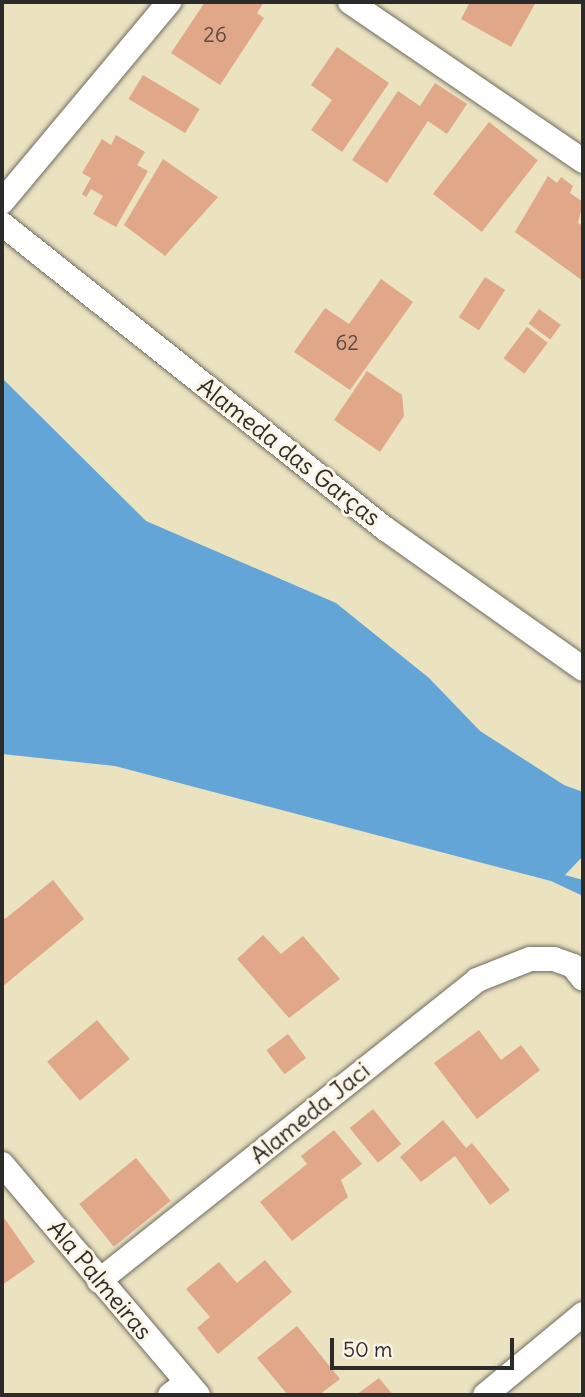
<!DOCTYPE html>
<meta charset="utf-8">
<style>
body{margin:0}
#map{position:relative;width:585px;height:1397px;overflow:hidden;background:#ebe2c0;font-family:Delius,sans-serif}
div>[style]{position:absolute}
.water>*{inset:0;background:#62a5d6}
.building>*{inset:0;background:#e0a789;transform-origin:0 0}
.roads{filter:drop-shadow(0 0 2px #6e6b5f) drop-shadow(0 0 2px #6e6b5f)}
.minor>*{height:24px;margin:-12px;padding:0 12px;transform-origin:12px;border-radius:12px;background:#fff}
span{translate:-50% -50%;white-space:nowrap;text-align:center;line-height:1.15;-webkit-text-stroke:6px #fcf5e5;paint-order:stroke}
.number-label{font-size:21px;color:#584a42}
.number-label span{-webkit-text-stroke-width:0}
.street-label{font-size:24px;color:#2b2b2b}
.frame{position:absolute;inset:0;border:4px solid #2b2b2b;pointer-events:none}
.scale{position:absolute;left:330px;top:1338px;width:184px;height:32px;box-sizing:border-box;border:4px solid #2b2b2b;border-top:0;padding-left:9px;font-size:21px;line-height:24px;white-space:nowrap;color:#2b2b2b;-webkit-text-stroke:5px #fcf5e5;paint-order:stroke}
</style>
<div id="map">
<div class="water">
<i style="clip-path:polygon(2px 378px,146px 521px,336px 603px,429px 678px,480px 731px,564px 785px,583px 792px,583px 856px,565px 875px,583px 880px,583px 896px,551px 881px,115px 766px,2px 754px)"></i>
</div>
<div class="building">
<i style="clip-path:polygon(205px 2px,264px 2px,257px 13px,264px 18px,220px 85px,171px 53px)"></i>
<i style="clip-path:polygon(470px 2px,536px 2px,511px 47px,461px 19px)"></i>
<i style="clip-path:polygon(337px 47px,389px 83px,342px 152px,311px 130px,332px 100px,311px 85px)"></i>
<i style="left:143px;top:75px;width:66px;height:28px;rotate:31deg"></i>
<i style="clip-path:polygon(435px 83px,467px 104px,447px 134px,428px 121px,387px 183px,352px 160px,398px 91px,420px 106px)"></i>
<i style="left:489px;top:122px;width:62px;height:91px;rotate:38deg"></i>
<i style="clip-path:polygon(116px 135px,145px 152px,137px 165px,148px 171px,116px 227px,93px 214px,103px 196px,91px 189px,86px 197px,82px 194px,91px 178px,82px 173px,102px 139px,111px 145px)"></i>
<i style="clip-path:polygon(163px 159px,218px 197px,165px 256px,124px 225px)"></i>
<i style="clip-path:polygon(548px 176px,557px 183px,561px 177px,573px 186px,570px 193px,583px 202px,578px 223px,583px 226px,583px 281px,515px 232px)"></i>
<i style="left:485px;top:277px;width:24px;height:48px;rotate:33deg"></i>
<i style="clip-path:polygon(381px 279px,413px 302px,350px 390px,294px 352px,325px 308px,349px 324px)"></i>
<i style="left:539px;top:309px;width:27px;height:18px;rotate:36deg"></i>
<i style="left:527px;top:327px;width:26px;height:39px;rotate:37deg"></i>
<i style="clip-path:polygon(367px 371px,402px 395px,404px 416px,380px 452px,334px 420px)"></i>
<i style="clip-path:polygon(53px 880px,84px 919px,2px 987px,2px 915px,5px 919px)"></i>
<i style="clip-path:polygon(263px 935px,281px 954px,303px 936px,340px 979px,289px 1018px,237px 959px)"></i>
<i style="left:97px;top:1020px;width:51px;height:65px;rotate:50deg"></i>
<i style="clip-path:polygon(479px 1030px,501px 1060px,521px 1045px,540px 1070px,477px 1119px,434px 1063px)"></i>
<i style="left:288px;top:1034px;width:30px;height:27px;rotate:53deg"></i>
<i style="left:373px;top:1109px;width:45px;height:30px;rotate:51deg"></i>
<i style="clip-path:polygon(443px 1120px,466px 1148px,472px 1143px,510px 1190px,490px 1205px,455px 1156px,421px 1182px,400px 1157px)"></i>
<i style="clip-path:polygon(334px 1130px,362px 1164px,341px 1180px,348px 1197px,292px 1241px,260px 1202px,307px 1164px,301px 1156px)"></i>
<i style="left:136px;top:1158px;width:55px;height:73px;rotate:51deg"></i>
<i style="clip-path:polygon(2px 1215px,35px 1262px,2px 1285px)"></i>
<i style="clip-path:polygon(265px 1260px,292px 1292px,218px 1354px,197px 1328px,210px 1317px,186px 1289px,219px 1262px,237px 1283px)"></i>
<i style="clip-path:polygon(297px 1326px,340px 1379px,319px 1395px,288px 1395px,257px 1358px)"></i>
<i style="clip-path:polygon(379px 1378px,393px 1395px,356px 1395px)"></i>
</div>
<div class="roads">
<div class="minor">
<i style="left:350px;top:2px;width:282px;rotate:34.3deg"></i>
<i style="left:2px;top:202px;width:261px;rotate:-50.1deg"></i>
<i style="left:2px;top:224px;width:492px;rotate:38.5deg"></i>
<i style="left:387px;top:530px;width:240px;rotate:35.3deg"></i>
<i style="left:2px;top:1164px;width:303px;rotate:49.7deg"></i>
<i style="left:99px;top:1281px;width:483px;rotate:-38.5deg"></i>
<i style="left:477px;top:980px;width:57px;rotate:-21.6deg"></i>
<i style="left:530px;top:959px;width:24px"></i>
<i style="left:554px;top:959px;width:20px;rotate:20deg"></i>
<i style="left:573px;top:966px;width:16px;rotate:52deg"></i>
<i style="left:170px;top:1395px;width:21px;rotate:-37deg"></i>
<i style="left:485px;top:1395px;width:127px;rotate:-39.6deg"></i>
</div>
</div>
<div class="number-label">
<span style="left:215px;top:35px">26</span>
<span style="left:347px;top:343px">62</span>
</div>
<div class="street-label">
<span style="left:289px;top:452px;rotate:38deg">Alameda das Garças</span>
<span style="left:310px;top:1113px;rotate:-39deg">Alameda Jaci</span>
<span style="left:100px;top:1280px;rotate:50deg">Ala Palmeiras</span>
</div>
<div class="frame"></div>
<div class="scale">50 m</div>
</div>
